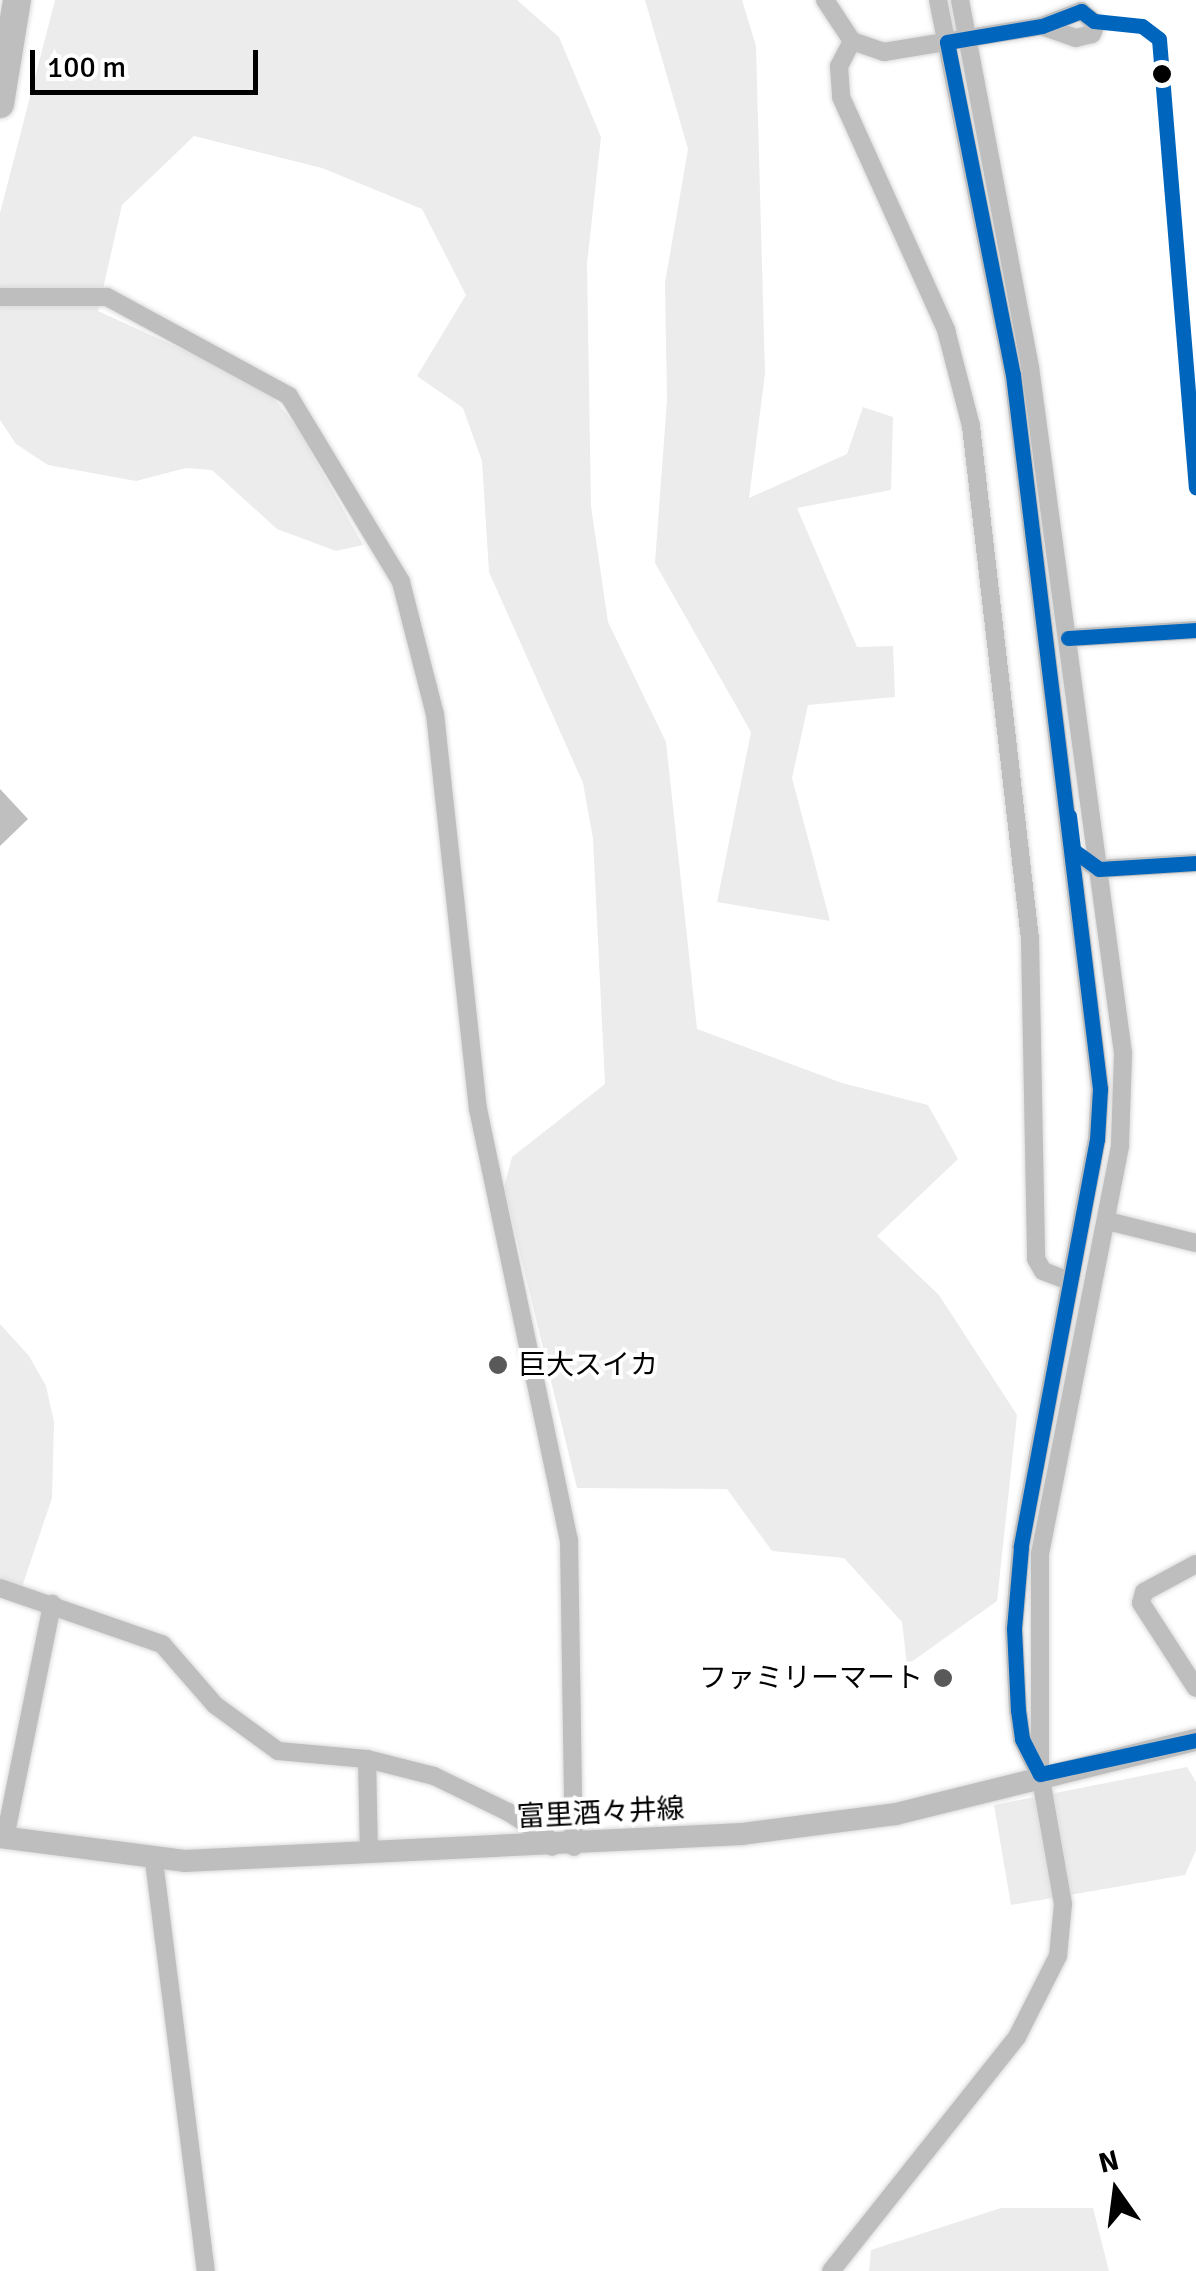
<!DOCTYPE html>
<meta charset="utf-8">
<style>
body{margin:0}
#map{position:relative;width:1196px;height:2271px;overflow:hidden;background:#fff;font-family:Signika,"Noto Sans JP",sans-serif}
div>[style]{position:absolute}
.green>*{inset:0;background:#ececec}
.water>*{inset:0;background:#bfbfbf}
.roads{filter:drop-shadow(0 0 2px #dbdbdb) drop-shadow(0 0 2px #dbdbdb)}
.minor>*{height:18px;margin:-9px;padding:0 9px;transform-origin:9px;border-radius:9px;background:#bebebe}
.major>*{height:22px;margin:-11px;padding:0 11px;transform-origin:11px;border-radius:11px;background:#bebebe}
.highway>*{height:28px;margin:-14px;padding:0 14px;transform-origin:14px;border-radius:14px;background:#bebebe}
.bus-1>*{height:15px;margin:-7.5px;padding:0 7.5px;transform-origin:7.5px;border-radius:7.5px;background:#0065bd}
.dots>*{width:28px;height:28px;translate:-50% -50%;box-sizing:border-box;border:5px solid #fff;border-radius:50%}
span{translate:-50% -50%;white-space:nowrap;text-align:center;line-height:1.15;-webkit-text-stroke:8px #fff;paint-order:stroke}
.poi-label{font-size:28px;color:#000}
.left{translate:0 -50%;text-align:left}
.right{translate:-100% -50%;text-align:right}
.street-label{font-size:28px;color:#000}
.north{position:absolute;left:1066px;top:2141px;width:100px;height:100px;-webkit-text-stroke:8px #fff;paint-order:stroke;rotate:346deg;font-size:28px;font-weight:700;line-height:40px;text-align:center;color:#000}
.north::after{content:'';display:block;margin:auto;width:35px;height:45px;background:#000;clip-path:polygon(50% 0,100% 100%,50% 72%,0 100%)}
.scale{position:absolute;left:30px;top:50px;width:228px;height:45px;box-sizing:border-box;border:5px solid #000;border-top:0;padding-left:12px;font-size:30px;line-height:35px;white-space:nowrap;color:#000;-webkit-text-stroke:8px #fff;paint-order:stroke}
</style>
<div id="map">
<div class="green">
<i style="clip-path:polygon(55px 0,517px 0,559px 37px,601px 137px,587px 264px,591px 506px,608px 622px,666px 742px,697px 1029px,842px 1083px,928px 1105px,958px 1159px,877px 1236px,939px 1295px,1017px 1415px,997px 1601px,907px 1665px,902px 1622px,844px 1558px,772px 1551px,727px 1489px,577px 1488px,504px 1187px,512px 1157px,605px 1084px,593px 839px,583px 783px,489px 572px,482px 461px,463px 408px,417px 376px,466px 295px,422px 209px,322px 168px,194px 136px,122px 205px,98px 311px,265px 387px,298px 429px,363px 545px,336px 551px,277px 529px,212px 470px,186px 468px,136px 481px,48px 465px,16px 444px,0 420px,0 213px)"></i>
<i style="clip-path:polygon(645px 0,742px 0,756px 46px,765px 374px,749px 498px,847px 454px,863px 407px,893px 417px,891px 490px,797px 508px,857px 647px,893px 646px,895px 697px,808px 705px,792px 778px,830px 921px,717px 902px,751px 732px,655px 563px,667px 400px,665px 283px,688px 149px)"></i>
<i style="clip-path:polygon(0 1324px,29px 1356px,46px 1386px,54px 1422px,52px 1498px,22px 1587px,0 1581px)"></i>
<i style="clip-path:polygon(1187px 1767px,1196px 1782px,1196px 1850px,1185px 1875px,1011px 1905px,994px 1805px)"></i>
<i style="clip-path:polygon(1001px 2208px,1093px 2208px,1109px 2271px,869px 2271px,871px 2250px)"></i>
</div>
<div class="water">
<i style="clip-path:polygon(0 789px,28px 819px,0 846px)"></i>
</div>
<div class="roads">
<div class="minor">
<i style="left:825px;top:0;width:49px;rotate:56.6deg"></i>
<i style="left:852px;top:41px;width:34px;rotate:19deg"></i>
<i style="left:884px;top:52px;width:160px;rotate:-9.3deg"></i>
<i style="left:1042px;top:26px;width:42px;rotate:-21deg"></i>
<i style="left:1081px;top:11px;width:20px;rotate:41deg"></i>
<i style="left:1096px;top:24px;width:11px;rotate:112deg"></i>
<i style="left:1092px;top:34px;width:16px;rotate:166deg"></i>
<i style="left:1076px;top:38px;width:36px;rotate:-161deg"></i>
<i style="left:938px;top:0;width:382px;rotate:78.7deg"></i>
<i style="left:1013px;top:375px;width:719px;rotate:83.05deg"></i>
<i style="left:1100px;top:1089px;width:50px;rotate:93.4deg"></i>
<i style="left:1097px;top:1139px;width:415px;rotate:100.6deg"></i>
<i style="left:1021px;top:1547px;width:82px;rotate:94.9deg"></i>
<i style="left:1014px;top:1629px;width:81px;rotate:87.2deg"></i>
<i style="left:1018px;top:1710px;width:29px;rotate:82deg"></i>
<i style="left:1022px;top:1739px;width:39px;rotate:64deg"></i>
<i style="left:852px;top:41px;width:28px;rotate:117deg"></i>
<i style="left:839px;top:66px;width:31px;rotate:86deg"></i>
<i style="left:841px;top:97px;width:256px;rotate:65.7deg"></i>
<i style="left:946px;top:330px;width:99px;rotate:75.4deg"></i>
<i style="left:971px;top:426px;width:516px;rotate:83.44deg"></i>
<i style="left:1030px;top:939px;width:320px;rotate:88.9deg"></i>
<i style="left:1036px;top:1259px;width:14px;rotate:60deg"></i>
<i style="left:1043px;top:1271px;width:28px;rotate:21deg"></i>
<i style="left:0;top:297px;width:107px"></i>
<i style="left:107px;top:297px;width:207px;rotate:28.5deg"></i>
<i style="left:289px;top:396px;width:217px;rotate:58.9deg"></i>
<i style="left:401px;top:582px;width:136px;rotate:75.6deg"></i>
<i style="left:435px;top:714px;width:397px;rotate:83.8deg"></i>
<i style="left:478px;top:1109px;width:441px;rotate:78.1deg"></i>
<i style="left:569px;top:1540px;width:307px;rotate:89.1deg"></i>
<i style="left:1068px;top:638px;width:128px;rotate:-3.6deg"></i>
<i style="left:1089px;top:863px;width:12px;rotate:31deg"></i>
<i style="left:1099px;top:869px;width:97px;rotate:-3.5deg"></i>
<i style="left:1107px;top:1221px;width:92px;rotate:13.9deg"></i>
<i style="left:1196px;top:1564px;width:59px;rotate:151.7deg"></i>
<i style="left:1144px;top:1592px;width:11px;rotate:105deg"></i>
<i style="left:1141px;top:1603px;width:101px;rotate:57.1deg"></i>
<i style="left:0;top:1588px;width:171px;rotate:19.1deg"></i>
<i style="left:162px;top:1644px;width:81px;rotate:49deg"></i>
<i style="left:215px;top:1705px;width:78px;rotate:36.1deg"></i>
<i style="left:278px;top:1751px;width:89px;rotate:5.1deg"></i>
<i style="left:367px;top:1759px;width:69px;rotate:14.2deg"></i>
<i style="left:434px;top:1776px;width:82px;rotate:25.9deg"></i>
<i style="left:508px;top:1812px;width:46px;rotate:32.7deg"></i>
<i style="left:547px;top:1837px;width:11px;rotate:63deg"></i>
<i style="left:367px;top:1759px;width:93px;rotate:88.8deg"></i>
<i style="left:5px;top:1838px;width:239px;rotate:-78.6deg"></i>
<i style="left:154px;top:1861px;width:413px;rotate:82.8deg"></i>
<i style="left:831px;top:2271px;width:299px;rotate:-51.5deg"></i>
<i style="left:1017px;top:2037px;width:91px;rotate:-63.2deg"></i>
<i style="left:1058px;top:1956px;width:52px;rotate:-84.5deg"></i>
<i style="left:1063px;top:1904px;width:132px;rotate:-100deg"></i>
<i style="left:1040px;top:1774px;width:220px;rotate:-90deg"></i>
<i style="left:1040px;top:1554px;width:417px;rotate:-78.9deg"></i>
<i style="left:1120px;top:1145px;width:92px;rotate:-88.1deg"></i>
<i style="left:1123px;top:1053px;width:692px;rotate:-97.72deg"></i>
<i style="left:1030px;top:367px;width:374px;rotate:-100.8deg"></i>
</div>
<div class="major">
<i style="left:0;top:1837px;width:186px;rotate:7.4deg"></i>
<i style="left:184px;top:1861px;width:559px;rotate:-2.77deg"></i>
<i style="left:742px;top:1834px;width:155px;rotate:-7.4deg"></i>
<i style="left:896px;top:1814px;width:309px;rotate:-13.9deg"></i>
</div>
<div class="highway">
<i style="left:0;top:104px;width:105px;rotate:-80.7deg"></i>
</div>
</div>
<div class="bus-1">
<i style="left:947px;top:42px;width:339px;rotate:78.8deg"></i>
<i style="left:1013px;top:375px;width:719px;rotate:83.05deg"></i>
<i style="left:1100px;top:1089px;width:50px;rotate:93.4deg"></i>
<i style="left:1097px;top:1139px;width:415px;rotate:100.6deg"></i>
<i style="left:1021px;top:1547px;width:82px;rotate:94.9deg"></i>
<i style="left:1014px;top:1629px;width:81px;rotate:87.2deg"></i>
<i style="left:1018px;top:1710px;width:29px;rotate:82deg"></i>
<i style="left:1022px;top:1739px;width:39px;rotate:63deg"></i>
<i style="left:947px;top:42px;width:96px;rotate:-9.6deg"></i>
<i style="left:1042px;top:26px;width:42px;rotate:-21deg"></i>
<i style="left:1081px;top:11px;width:16px;rotate:38deg"></i>
<i style="left:1094px;top:21px;width:48px;rotate:5.9deg"></i>
<i style="left:1142px;top:26px;width:21px;rotate:37deg"></i>
<i style="left:1159px;top:39px;width:450px;rotate:85.3deg"></i>
<i style="left:1068px;top:638px;width:128px;rotate:-3.6deg"></i>
<i style="left:1069px;top:816px;width:34px;rotate:83deg"></i>
<i style="left:1073px;top:850px;width:32px;rotate:36deg"></i>
<i style="left:1099px;top:869px;width:97px;rotate:-3.5deg"></i>
<i style="left:1040px;top:1774px;width:160px;rotate:-12.3deg"></i>
</div>
<div class="dots">
<i style="left:1162px;top:74px;background:#000"></i>
<i style="left:498px;top:1365px;background:#595959"></i>
<i style="left:943px;top:1678px;background:#595959"></i>
</div>
<div class="poi-label">
<span class="left" style="left:518px;top:1365px">巨大スイカ</span>
<span class="right" style="left:923px;top:1678px">ファミリーマート</span>
</div>
<div class="street-label">
<span style="left:601px;top:1813px;rotate:-3deg">富里酒々井線</span>
</div>
<div class="north">N</div>
<div class="scale">100 m</div>
</div>
